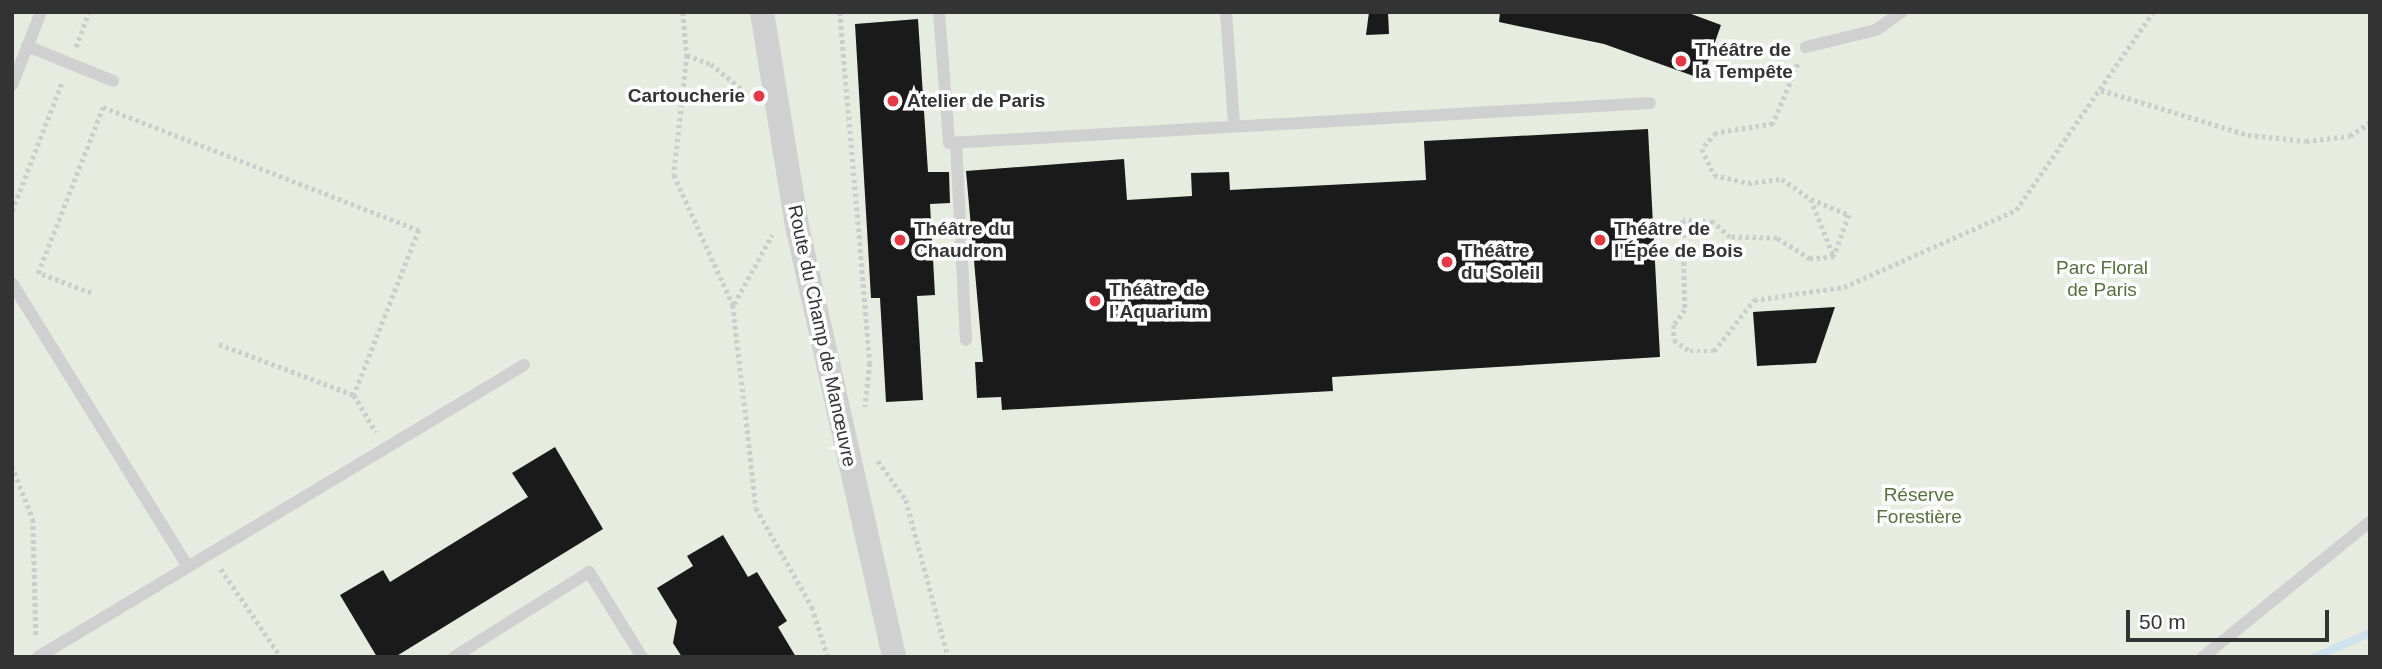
<!DOCTYPE html>
<meta charset="utf-8">
<style>
body{margin:0}
#map{position:relative;width:2382px;height:669px;overflow:hidden;background:#fff;font-family:Helvetica,sans-serif}
div>[style]{position:absolute}
.green>*{inset:0;background:#e6ecdf;transform-origin:0 0}
.stream>*{height:8px;margin:-4px;padding:0 4px;transform-origin:4px;border-radius:4px;background:#cfe2ee}
.building>*{inset:0;background:#1a1a1a}
.path>*{height:4.5px;margin-top:-2.25px;transform-origin:0;background:repeating-linear-gradient(90deg,#cdcdcd 0 3.5px,transparent 0 7px)}
.service>*{height:12px;margin:-6px;padding:0 6px;transform-origin:6px;border-radius:6px;background:#d0d0d0}
.minor>*{height:24px;margin:-12px;padding:0 12px;transform-origin:12px;border-radius:12px;background:#d0d0d0}
.dots>*{width:19px;height:19px;translate:-50% -50%;box-sizing:border-box;border:4px solid #fff;border-radius:50%}
span{translate:-50% -50%;white-space:nowrap;text-align:center;line-height:1.15;-webkit-text-stroke:7px #fff;paint-order:stroke}
.poi-label{font-size:19px;color:#333;font-weight:700}
.left{translate:0 -50%;text-align:left}
.right{translate:-100% -50%;text-align:right}
.park-label{font-size:19px;color:#56703f}
.street-label{font-size:19px;color:#333}
.frame{position:absolute;inset:0;border:14px solid #333;pointer-events:none}
.scale{position:absolute;left:2126px;top:610px;width:203px;height:32px;box-sizing:border-box;border:4px solid #333;border-top:0;padding-left:9px;font-size:21px;line-height:24px;white-space:nowrap;color:#333;-webkit-text-stroke:5px #fff;paint-order:stroke}
</style>
<div id="map">
<div class="green">
<i style="left:12px;top:12px;width:2358px;height:645px"></i>
</div>
<div class="stream">
<i style="left:2315px;top:657px;width:60px;rotate:-23.6deg"></i>
</div>
<div class="building">
<i style="clip-path:polygon(1369px 12px,1388px 12px,1389px 34px,1366px 35px)"></i>
<i style="clip-path:polygon(1500px 12px,1686px 12px,1721px 25px,1702px 79px,1604px 44px,1499px 22px)"></i>
<i style="clip-path:polygon(918px 19px,928px 172px,949px 172px,950px 203px,930px 204px,935px 295px,917px 296px,923px 400px,886px 402px,880px 298px,871px 298px,855px 24px)"></i>
<i style="clip-path:polygon(1648px 129px,1660px 357px,1332px 377px,1333px 391px,1002px 410px,1001px 397px,977px 398px,975px 362px,983px 362px,966px 171px,1124px 159px,1127px 200px,1192px 196px,1191px 173px,1229px 172px,1230px 190px,1426px 180px,1424px 141px)"></i>
<i style="clip-path:polygon(1835px 307px,1816px 363px,1757px 366px,1753px 312px)"></i>
<i style="clip-path:polygon(555px 447px,603px 529px,395px 657px,377px 657px,340px 595px,383px 570px,390px 582px,528px 497px,512px 473px)"></i>
<i style="clip-path:polygon(723px 535px,748px 577px,757px 572px,787px 621px,778px 627px,796px 657px,682px 657px,673px 643px,677px 621px,657px 588px,693px 566px,687px 556px)"></i>
</div>
<div class="path">
<i style="left:683px;top:12px;width:43px;rotate:84.7deg"></i>
<i style="left:687px;top:55px;width:121px;rotate:96.2deg"></i>
<i style="left:674px;top:175px;width:143px;rotate:65.6deg"></i>
<i style="left:733px;top:305px;width:204px;rotate:83.5deg"></i>
<i style="left:756px;top:508px;width:114px;rotate:60.5deg"></i>
<i style="left:812px;top:607px;width:52px;rotate:72.3deg"></i>
<i style="left:840px;top:12px;width:352px;rotate:85.1deg"></i>
<i style="left:870px;top:363px;width:44px;rotate:96.5deg"></i>
<i style="left:76px;top:47px;width:37px;rotate:-70deg"></i>
<i style="left:687px;top:55px;width:26px;rotate:21deg"></i>
<i style="left:711px;top:64px;width:49px;rotate:39.2deg"></i>
<i style="left:1798px;top:64px;width:65px;rotate:112.6deg"></i>
<i style="left:1773px;top:124px;width:58px;rotate:171deg"></i>
<i style="left:1716px;top:133px;width:21px;rotate:131deg"></i>
<i style="left:1702px;top:149px;width:29px;rotate:65deg"></i>
<i style="left:1714px;top:175px;width:35px;rotate:13deg"></i>
<i style="left:1748px;top:183px;width:34px;rotate:-7deg"></i>
<i style="left:1782px;top:179px;width:35px;rotate:35deg"></i>
<i style="left:1811px;top:199px;width:62px;rotate:68.4deg"></i>
<i style="left:2101px;top:90px;width:154px;rotate:17deg"></i>
<i style="left:2248px;top:135px;width:58px;rotate:5.9deg"></i>
<i style="left:2306px;top:141px;width:44px;rotate:-6.5deg"></i>
<i style="left:2350px;top:136px;width:24px;rotate:-35deg"></i>
<i style="left:1811px;top:199px;width:41px;rotate:22.8deg"></i>
<i style="left:1849px;top:215px;width:44px;rotate:110.1deg"></i>
<i style="left:12px;top:211px;width:138px;rotate:-68.8deg"></i>
<i style="left:1834px;top:257px;width:24px;rotate:175deg"></i>
<i style="left:1810px;top:259px;width:39px;rotate:-148deg"></i>
<i style="left:1777px;top:238px;width:47px;rotate:-178.8deg"></i>
<i style="left:1730px;top:237px;width:23px;rotate:-139deg"></i>
<i style="left:1713px;top:222px;width:30px;rotate:-176deg"></i>
<i style="left:1683px;top:220px;width:90px;rotate:88.7deg"></i>
<i style="left:1685px;top:310px;width:19px;rotate:126deg"></i>
<i style="left:1674px;top:325px;width:15px;rotate:90deg"></i>
<i style="left:1674px;top:340px;width:19px;rotate:35deg"></i>
<i style="left:1690px;top:351px;width:24px"></i>
<i style="left:1714px;top:351px;width:65px;rotate:-51.9deg"></i>
<i style="left:1754px;top:300px;width:91px;rotate:-8.2deg"></i>
<i style="left:1844px;top:287px;width:188px;rotate:-24.1deg"></i>
<i style="left:2016px;top:210px;width:241px;rotate:-55.3deg"></i>
<i style="left:91px;top:293px;width:57px;rotate:-159.3deg"></i>
<i style="left:38px;top:273px;width:178px;rotate:-68.6deg"></i>
<i style="left:103px;top:107px;width:339px;rotate:21.3deg"></i>
<i style="left:419px;top:230px;width:177px;rotate:111.5deg"></i>
<i style="left:354px;top:395px;width:43px;rotate:59.3deg"></i>
<i style="left:734px;top:304px;width:79px;rotate:-61.2deg"></i>
<i style="left:219px;top:344px;width:144px;rotate:20.7deg"></i>
<i style="left:878px;top:461px;width:48px;rotate:54.3deg"></i>
<i style="left:906px;top:500px;width:163px;rotate:75deg"></i>
<i style="left:12px;top:466px;width:57px;rotate:68.4deg"></i>
<i style="left:33px;top:519px;width:116px;rotate:88.5deg"></i>
<i style="left:221px;top:569px;width:107px;rotate:55.7deg"></i>
</div>
<div class="service">
<i style="left:939px;top:12px;width:131px;rotate:85.6deg"></i>
<i style="left:949px;top:143px;width:702px;rotate:-3.27deg"></i>
<i style="left:1226px;top:12px;width:111px;rotate:85.9deg"></i>
<i style="left:27px;top:46px;width:93px;rotate:22.1deg"></i>
<i style="left:1806px;top:47px;width:72px;rotate:-13.7deg"></i>
<i style="left:1876px;top:30px;width:32px;rotate:-35deg"></i>
<i style="left:12px;top:85px;width:79px;rotate:-68.3deg"></i>
<i style="left:956px;top:143px;width:197px;rotate:87.1deg"></i>
<i style="left:12px;top:283px;width:332px;rotate:58.2deg"></i>
<i style="left:38px;top:657px;width:567px;rotate:-31deg"></i>
<i style="left:454px;top:657px;width:160px;rotate:-32.2deg"></i>
<i style="left:589px;top:572px;width:100px;rotate:58.1deg"></i>
<i style="left:2203px;top:657px;width:215px;rotate:-39deg"></i>
</div>
<div class="minor">
<i style="left:762px;top:12px;width:217px;rotate:80.7deg"></i>
<i style="left:797px;top:226px;width:442px;rotate:77.3deg"></i>
</div>
<div class="dots">
<i style="left:1681px;top:61px;background:#e63946"></i>
<i style="left:759px;top:96px;background:#e63946"></i>
<i style="left:893px;top:101px;background:#e63946"></i>
<i style="left:900px;top:240px;background:#e63946"></i>
<i style="left:1600px;top:240px;background:#e63946"></i>
<i style="left:1447px;top:262px;background:#e63946"></i>
<i style="left:1095px;top:301px;background:#e63946"></i>
</div>
<div class="poi-label">
<span class="left" style="left:1695px;top:61px">Théâtre de<br>la Tempête</span>
<span class="right" style="left:745px;top:96px">Cartoucherie</span>
<span class="left" style="left:907px;top:101px">Atelier de Paris</span>
<span class="left" style="left:914px;top:240px">Théâtre du<br>Chaudron</span>
<span class="left" style="left:1614px;top:240px">Théâtre de<br>l'Épée de Bois</span>
<span class="left" style="left:1461px;top:262px">Théâtre<br>du Soleil</span>
<span class="left" style="left:1109px;top:301px">Théâtre de<br>l’Aquarium</span>
</div>
<div class="park-label">
<span style="left:2102px;top:279px">Parc Floral<br>de Paris</span>
<span style="left:1919px;top:506px">Réserve<br>Forestière</span>
</div>
<div class="street-label">
<span style="left:822px;top:336px;rotate:78deg">Route du Champ de Manœuvre</span>
</div>
<div class="frame"></div>
<div class="scale">50 m</div>
</div>
